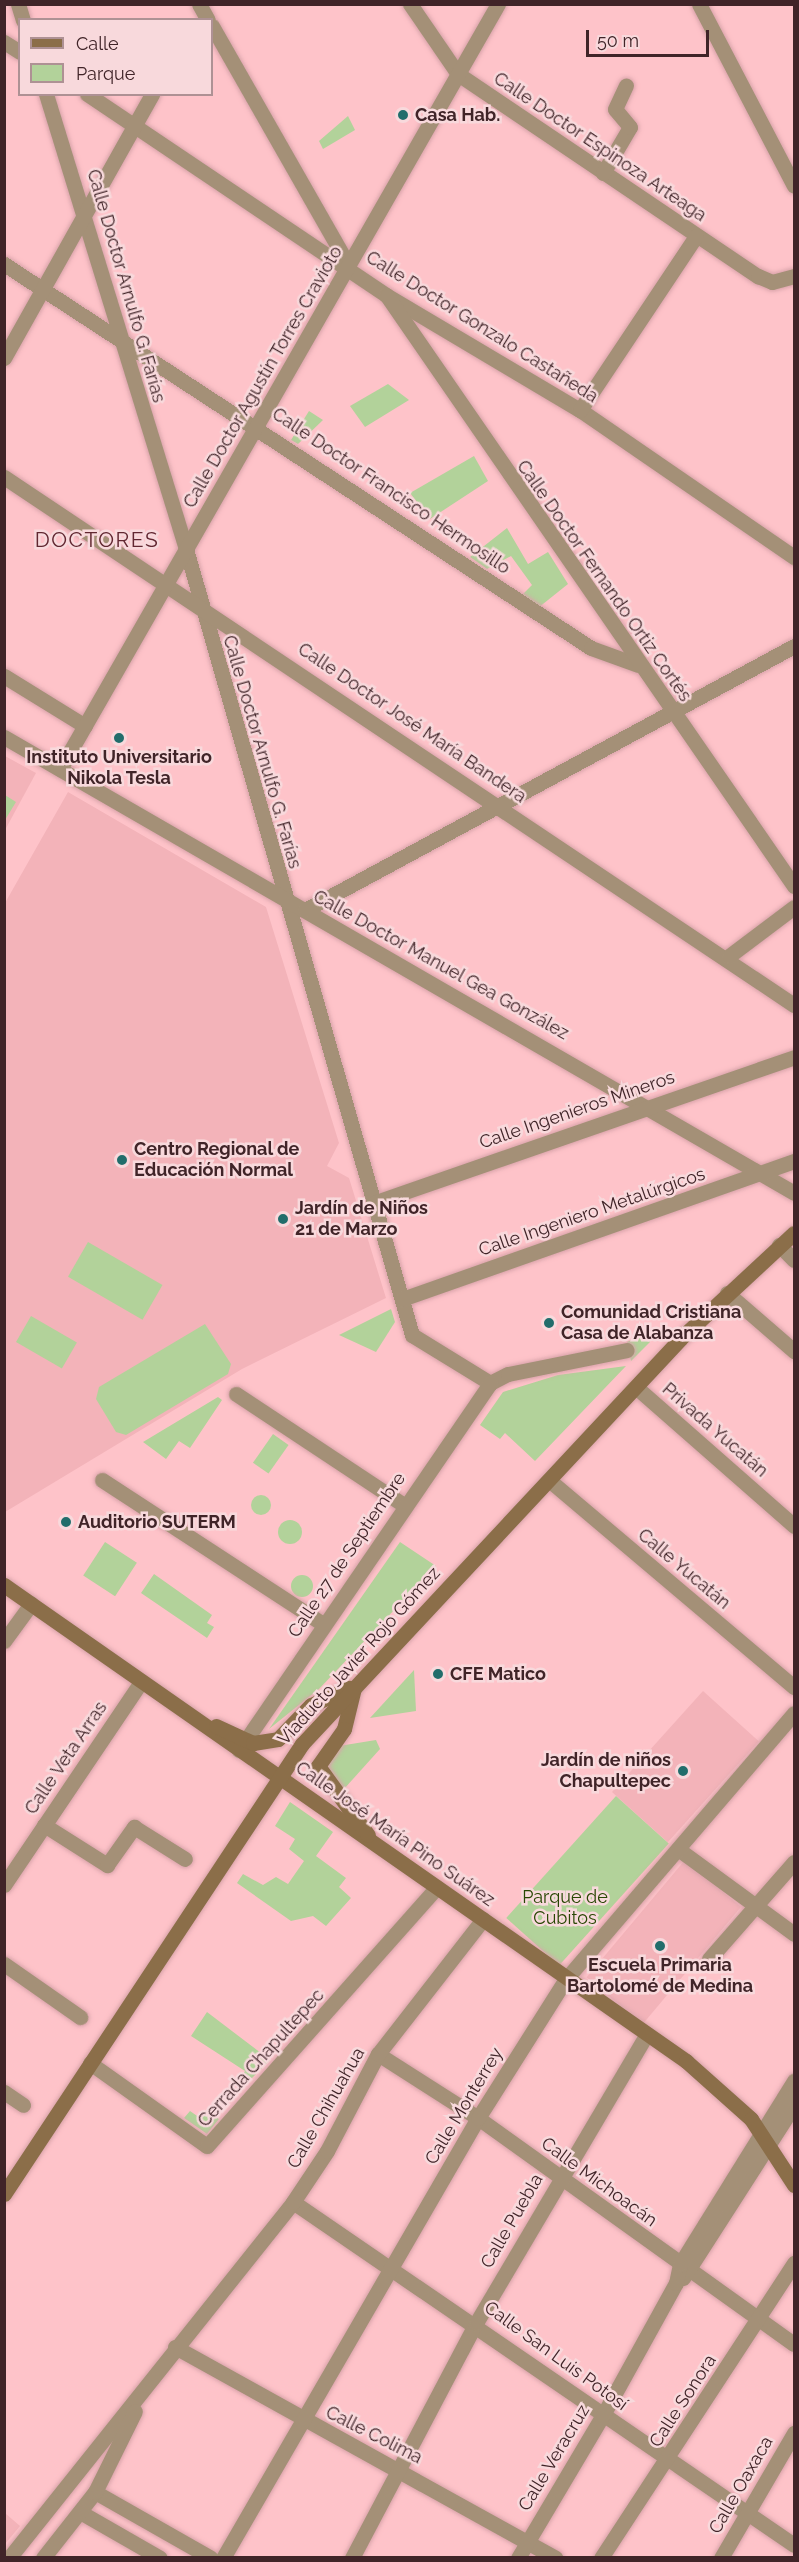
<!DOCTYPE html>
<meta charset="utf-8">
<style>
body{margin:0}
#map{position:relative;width:799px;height:2562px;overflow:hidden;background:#fec3c9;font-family:Raleway,sans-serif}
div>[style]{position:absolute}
.built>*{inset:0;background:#f3b3b9;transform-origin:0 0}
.green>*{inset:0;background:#b2d29a;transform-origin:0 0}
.round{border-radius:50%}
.roads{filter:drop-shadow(0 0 2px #d8a3a9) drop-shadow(0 0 2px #d8a3a9)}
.minor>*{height:15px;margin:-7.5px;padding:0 7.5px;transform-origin:7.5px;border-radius:7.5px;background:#a49077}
.secondary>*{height:15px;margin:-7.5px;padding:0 7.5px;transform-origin:7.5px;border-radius:7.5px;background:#8b6e49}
.dots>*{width:16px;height:16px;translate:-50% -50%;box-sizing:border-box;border:3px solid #f8d9dc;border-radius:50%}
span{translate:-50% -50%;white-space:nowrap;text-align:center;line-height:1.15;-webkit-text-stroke:5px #f8d9dc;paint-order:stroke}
.poi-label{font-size:18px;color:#402428;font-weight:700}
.left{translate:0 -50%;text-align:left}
.right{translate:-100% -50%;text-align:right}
.street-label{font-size:18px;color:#402428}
.park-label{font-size:18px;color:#284703}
.quarter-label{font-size:21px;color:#612731;letter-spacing:1.5px}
.frame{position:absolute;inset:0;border:6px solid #402428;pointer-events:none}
.legend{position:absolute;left:18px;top:18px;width:195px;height:78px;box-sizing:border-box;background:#f8d9dc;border:2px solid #ae9194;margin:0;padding:8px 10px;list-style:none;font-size:18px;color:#402428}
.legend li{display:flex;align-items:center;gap:12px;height:30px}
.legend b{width:30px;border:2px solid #ae9194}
.scale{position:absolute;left:586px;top:30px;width:123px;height:27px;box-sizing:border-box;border:3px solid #402428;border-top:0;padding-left:8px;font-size:18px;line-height:21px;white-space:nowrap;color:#402428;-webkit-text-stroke:4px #f8d9dc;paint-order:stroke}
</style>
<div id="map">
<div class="built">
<i style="clip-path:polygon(5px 756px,36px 773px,5px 830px)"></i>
<i style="clip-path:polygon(68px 792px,266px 907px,339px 1143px,327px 1166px,349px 1178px,386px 1298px,242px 1369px,5px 1512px,5px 903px)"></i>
<i style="left:703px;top:1691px;width:75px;height:136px;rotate:42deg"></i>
<i style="left:685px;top:1860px;width:73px;height:153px;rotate:40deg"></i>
<i style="clip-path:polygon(5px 2513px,20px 2526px,5px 2544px)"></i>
</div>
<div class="green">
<i style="clip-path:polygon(348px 116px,355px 130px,323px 149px,319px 141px)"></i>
<i style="clip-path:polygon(388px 384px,409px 400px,365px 427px,350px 406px)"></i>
<i style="clip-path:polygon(309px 411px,323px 420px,298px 444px,291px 440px)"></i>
<i style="clip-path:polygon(474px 456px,488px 481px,430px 519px,410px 493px)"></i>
<i style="clip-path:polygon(507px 528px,528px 564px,548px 552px,568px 584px,538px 608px,523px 594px,532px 585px,511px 556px,487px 569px,470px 557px)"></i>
<i style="clip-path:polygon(5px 795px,16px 802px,5px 820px)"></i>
<i style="left:88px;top:1242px;width:86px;height:40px;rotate:30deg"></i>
<i style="clip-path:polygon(391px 1309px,395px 1322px,376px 1352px,339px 1335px)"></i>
<i style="left:31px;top:1316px;width:53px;height:30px;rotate:30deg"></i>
<i style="clip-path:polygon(205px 1324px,231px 1364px,228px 1374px,126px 1435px,116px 1432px,96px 1399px,99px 1387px)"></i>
<i style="clip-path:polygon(645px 1334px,650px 1342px,631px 1361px,627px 1342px)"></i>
<i style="clip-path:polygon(626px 1366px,535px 1461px,505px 1433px,500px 1439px,480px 1425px,503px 1392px,558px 1375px)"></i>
<i style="clip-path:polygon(218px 1397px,222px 1400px,190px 1448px,179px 1441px,166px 1459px,143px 1442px)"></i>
<i style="left:273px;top:1434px;width:19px;height:35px;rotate:35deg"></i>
<i class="round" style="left:251px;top:1495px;width:20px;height:20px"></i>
<i class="round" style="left:278px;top:1520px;width:24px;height:24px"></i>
<i style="left:105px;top:1542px;width:38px;height:40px;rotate:33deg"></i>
<i style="clip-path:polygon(400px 1542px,436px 1566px,319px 1689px,269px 1729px)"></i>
<i style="clip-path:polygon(154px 1574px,212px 1615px,207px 1623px,214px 1627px,207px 1638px,141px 1593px)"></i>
<i class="round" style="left:291px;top:1575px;width:22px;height:22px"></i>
<i style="clip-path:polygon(414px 1670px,416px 1711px,370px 1718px)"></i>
<i style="clip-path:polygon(376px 1740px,380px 1749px,344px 1789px,325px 1763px,339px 1746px)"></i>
<i style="left:616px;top:1796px;width:71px;height:164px;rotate:42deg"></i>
<i style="clip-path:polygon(290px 1802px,333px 1832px,316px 1856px,346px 1878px,339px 1887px,351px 1898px,326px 1926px,313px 1916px,291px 1921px,237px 1883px,243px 1874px,263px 1885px,276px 1877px,288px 1884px,304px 1861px,289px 1849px,295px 1839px,275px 1826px)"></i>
<i style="clip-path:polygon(207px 2012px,270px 2060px,249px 2081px,242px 2076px,245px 2071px,191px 2036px)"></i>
<i style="clip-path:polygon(207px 2110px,219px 2119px,207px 2134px,184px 2118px,190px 2111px,200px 2118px)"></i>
</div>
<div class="roads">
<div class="minor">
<i style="left:18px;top:4px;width:17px;rotate:73deg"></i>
<i style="left:199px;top:4px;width:18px;rotate:61deg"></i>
<i style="left:410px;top:4px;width:85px;rotate:55.6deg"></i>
<i style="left:458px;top:74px;width:362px;rotate:34deg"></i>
<i style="left:758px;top:276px;width:15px;rotate:23deg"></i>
<i style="left:772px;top:282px;width:23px;rotate:-15deg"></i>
<i style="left:699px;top:4px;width:205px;rotate:62.4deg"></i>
<i style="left:212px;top:26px;width:274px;rotate:60.3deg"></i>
<i style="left:4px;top:42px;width:19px;rotate:32deg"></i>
<i style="left:46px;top:94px;width:476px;rotate:72.9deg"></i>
<i style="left:186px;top:549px;width:818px;rotate:73.96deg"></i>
<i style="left:412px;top:1335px;width:92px;rotate:31.6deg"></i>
<i style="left:87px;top:94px;width:360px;rotate:33.9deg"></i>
<i style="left:386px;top:295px;width:226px;rotate:30.7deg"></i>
<i style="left:580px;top:410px;width:260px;rotate:34.5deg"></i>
<i style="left:603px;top:173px;width:53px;rotate:-59.6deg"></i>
<i style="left:630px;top:127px;width:23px;rotate:-130deg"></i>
<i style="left:615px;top:109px;width:26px;rotate:-65deg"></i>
<i style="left:4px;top:264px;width:701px;rotate:33.19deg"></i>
<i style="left:591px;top:648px;width:50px;rotate:19.9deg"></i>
<i style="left:387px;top:296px;width:717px;rotate:55.4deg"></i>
<i style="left:4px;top:358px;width:303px;rotate:-60.7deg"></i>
<i style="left:580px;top:410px;width:209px;rotate:-56.3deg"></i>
<i style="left:4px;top:477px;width:950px;rotate:33.76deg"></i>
<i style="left:4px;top:676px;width:95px;rotate:31.7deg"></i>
<i style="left:4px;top:737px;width:912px;rotate:29.99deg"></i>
<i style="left:60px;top:769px;width:882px;rotate:-60.21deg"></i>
<i style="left:305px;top:910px;width:556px;rotate:-28.36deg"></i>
<i style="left:729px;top:956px;width:81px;rotate:-37deg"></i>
<i style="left:373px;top:1203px;width:446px;rotate:-19.1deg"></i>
<i style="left:779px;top:1245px;width:21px;rotate:45deg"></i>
<i style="left:727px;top:1293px;width:89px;rotate:40.9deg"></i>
<i style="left:402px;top:1299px;width:416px;rotate:-19.4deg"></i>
<i style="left:490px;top:1383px;width:20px;rotate:-27deg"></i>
<i style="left:508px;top:1374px;width:121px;rotate:-11.4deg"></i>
<i style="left:637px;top:1388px;width:209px;rotate:41.3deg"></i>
<i style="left:236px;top:1394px;width:201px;rotate:33.5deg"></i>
<i style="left:102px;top:1480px;width:264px;rotate:33.1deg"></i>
<i style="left:549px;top:1480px;width:321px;rotate:40.2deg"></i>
<i style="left:4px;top:1641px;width:46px;rotate:-53.9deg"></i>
<i style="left:239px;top:1750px;width:445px;rotate:-55.6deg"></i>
<i style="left:44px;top:1825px;width:75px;rotate:32.4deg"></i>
<i style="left:107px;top:1865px;width:47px;rotate:-54.6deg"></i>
<i style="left:134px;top:1827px;width:60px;rotate:32.1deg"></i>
<i style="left:678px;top:1849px;width:144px;rotate:36.2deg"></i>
<i style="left:4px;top:1885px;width:245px;rotate:-56deg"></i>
<i style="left:709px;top:1959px;width:129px;rotate:-48.8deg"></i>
<i style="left:4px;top:1964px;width:93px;rotate:34.9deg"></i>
<i style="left:378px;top:2054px;width:119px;rotate:32.6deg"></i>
<i style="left:478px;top:2118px;width:388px;rotate:35.6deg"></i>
<i style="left:90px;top:2063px;width:143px;rotate:35.4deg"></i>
<i style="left:207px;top:2146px;width:346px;rotate:-48.4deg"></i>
<i style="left:4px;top:2092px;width:23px;rotate:34deg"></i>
<i style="left:293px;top:2202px;width:607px;rotate:34.4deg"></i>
<i style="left:683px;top:2278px;width:206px;rotate:-57.3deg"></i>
<i style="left:175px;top:2347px;width:435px;rotate:29deg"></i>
<i style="left:95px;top:2492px;width:133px;rotate:29.6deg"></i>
<i style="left:80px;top:2512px;width:92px;rotate:29.9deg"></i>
<i style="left:9px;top:2558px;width:455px;rotate:-51.4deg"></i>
<i style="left:293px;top:2202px;width:61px;rotate:-56.3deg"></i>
<i style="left:327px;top:2151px;width:110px;rotate:-62.3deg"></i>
<i style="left:378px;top:2054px;width:171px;rotate:-52.1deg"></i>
<i style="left:43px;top:2558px;width:84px;rotate:-51.8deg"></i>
<i style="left:95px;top:2492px;width:90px;rotate:-63.7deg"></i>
<i style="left:223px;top:2558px;width:509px;rotate:-59.91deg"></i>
<i style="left:478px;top:2118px;width:165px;rotate:-57.7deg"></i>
<i style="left:566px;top:1979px;width:350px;rotate:-49.4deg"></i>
<i style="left:352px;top:2558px;width:266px;rotate:-62.2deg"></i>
<i style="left:476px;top:2323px;width:334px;rotate:-59.4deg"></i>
<i style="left:518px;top:2558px;width:166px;rotate:-59.3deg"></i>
<i style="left:603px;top:2415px;width:151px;rotate:-61.1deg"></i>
<i style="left:676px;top:2283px;width:19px;rotate:-78deg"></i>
<i style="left:680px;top:2264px;width:216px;rotate:-58.1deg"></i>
<i style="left:601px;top:2558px;width:353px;rotate:-56.8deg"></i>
<i style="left:721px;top:2558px;width:145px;rotate:-59.7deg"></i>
</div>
<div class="secondary">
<i style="left:4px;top:1585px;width:832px;rotate:34.91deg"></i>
<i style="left:686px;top:2061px;width:87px;rotate:41.7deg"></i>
<i style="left:751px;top:2119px;width:79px;rotate:56.9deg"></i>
<i style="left:354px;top:1688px;width:42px;rotate:103.7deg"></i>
<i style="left:344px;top:1729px;width:45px;rotate:125.1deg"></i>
<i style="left:318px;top:1766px;width:85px;rotate:54.1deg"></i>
<i style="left:216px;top:1726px;width:41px;rotate:24.7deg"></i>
<i style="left:253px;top:1743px;width:25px;rotate:-9deg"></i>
<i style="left:278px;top:1739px;width:47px;rotate:-45.9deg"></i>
<i style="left:311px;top:1705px;width:42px;rotate:-24.1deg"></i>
<i style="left:4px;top:2194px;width:540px;rotate:-56.49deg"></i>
<i style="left:302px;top:1744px;width:555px;rotate:-46.97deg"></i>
<i style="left:681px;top:1338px;width:154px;rotate:-42.9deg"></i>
</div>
</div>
<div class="dots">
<i style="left:403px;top:115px;background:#216d6b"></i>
<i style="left:119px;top:738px;background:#216d6b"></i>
<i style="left:122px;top:1160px;background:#216d6b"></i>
<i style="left:283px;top:1219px;background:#216d6b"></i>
<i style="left:549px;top:1323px;background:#216d6b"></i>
<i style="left:66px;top:1522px;background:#216d6b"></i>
<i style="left:438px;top:1674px;background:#216d6b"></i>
<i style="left:683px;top:1771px;background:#216d6b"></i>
<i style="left:660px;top:1946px;background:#216d6b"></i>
</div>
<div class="poi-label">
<span class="left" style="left:415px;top:115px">Casa Hab.</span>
<span style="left:119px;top:768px">Instituto Universitario<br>Nikola Tesla</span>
<span class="left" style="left:134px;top:1160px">Centro Regional de<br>Educación Normal</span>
<span class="left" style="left:295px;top:1219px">Jardín de Niños<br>21 de Marzo</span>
<span class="left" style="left:561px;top:1323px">Comunidad Cristiana<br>Casa de Alabanza</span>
<span class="left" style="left:78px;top:1522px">Auditorio SUTERM</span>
<span class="left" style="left:450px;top:1674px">CFE Matico</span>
<span class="right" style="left:671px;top:1771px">Jardín de niños<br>Chapultepec</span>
<span style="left:660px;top:1976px">Escuela Primaria<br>Bartolomé de Medina</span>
</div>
<div class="street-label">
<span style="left:600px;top:147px;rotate:34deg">Calle Doctor Espinoza Arteaga</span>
<span style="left:126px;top:286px;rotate:74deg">Calle Doctor Arnulfo G. Farías</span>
<span style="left:482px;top:327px;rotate:32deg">Calle Doctor Gonzalo Castañeda</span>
<span style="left:263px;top:377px;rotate:-60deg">Calle Doctor Agustín Torres Cravioto</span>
<span style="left:391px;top:491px;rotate:34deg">Calle Doctor Francisco Hermosillo</span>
<span style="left:604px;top:581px;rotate:55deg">Calle Doctor Fernando Ortiz Cortés</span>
<span style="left:412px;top:723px;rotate:34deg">Calle Doctor José María Bandera</span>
<span style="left:262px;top:752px;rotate:74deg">Calle Doctor Arnulfo G. Farías</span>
<span style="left:441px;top:965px;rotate:29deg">Calle Doctor Manuel Gea González</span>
<span style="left:577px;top:1110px;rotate:-19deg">Calle Ingenieros Mineros</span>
<span style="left:592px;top:1212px;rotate:-19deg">Calle Ingeniero Metalúrgicos</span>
<span style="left:715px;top:1430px;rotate:41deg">Privada Yucatán</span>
<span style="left:347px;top:1555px;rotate:-56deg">Calle 27 de Septiembre</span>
<span style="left:684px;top:1569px;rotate:40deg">Calle Yucatán</span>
<span style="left:359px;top:1656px;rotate:-48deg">Viaducto Javier Rojo Gómez</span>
<span style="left:66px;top:1758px;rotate:-56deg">Calle Veta Arras</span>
<span style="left:395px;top:1834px;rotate:35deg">Calle José María Pino Suárez</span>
<span style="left:261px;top:2058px;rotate:-48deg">Cerrada Chapultepec</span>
<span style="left:464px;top:2106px;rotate:-59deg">Calle Monterrey</span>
<span style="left:326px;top:2108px;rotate:-60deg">Calle Chihuahua</span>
<span style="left:599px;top:2182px;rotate:36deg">Calle Michoacán</span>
<span style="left:512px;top:2221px;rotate:-60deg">Calle Puebla</span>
<span style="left:556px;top:2356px;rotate:36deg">Calle San Luis Potosí</span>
<span style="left:683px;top:2401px;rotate:-57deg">Calle Sonora</span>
<span style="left:374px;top:2435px;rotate:27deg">Calle Colima</span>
<span style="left:554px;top:2458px;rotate:-59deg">Calle Veracruz</span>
<span style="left:741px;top:2485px;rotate:-60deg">Calle Oaxaca</span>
</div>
<div class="park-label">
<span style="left:565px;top:1908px">Parque de<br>Cubitos</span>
</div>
<div class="quarter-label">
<span style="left:97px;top:540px">DOCTORES</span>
</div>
<div class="frame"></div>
<ul class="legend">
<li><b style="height:8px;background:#8b6e49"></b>Calle</li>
<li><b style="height:16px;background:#b2d29a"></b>Parque</li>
</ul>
<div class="scale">50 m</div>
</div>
